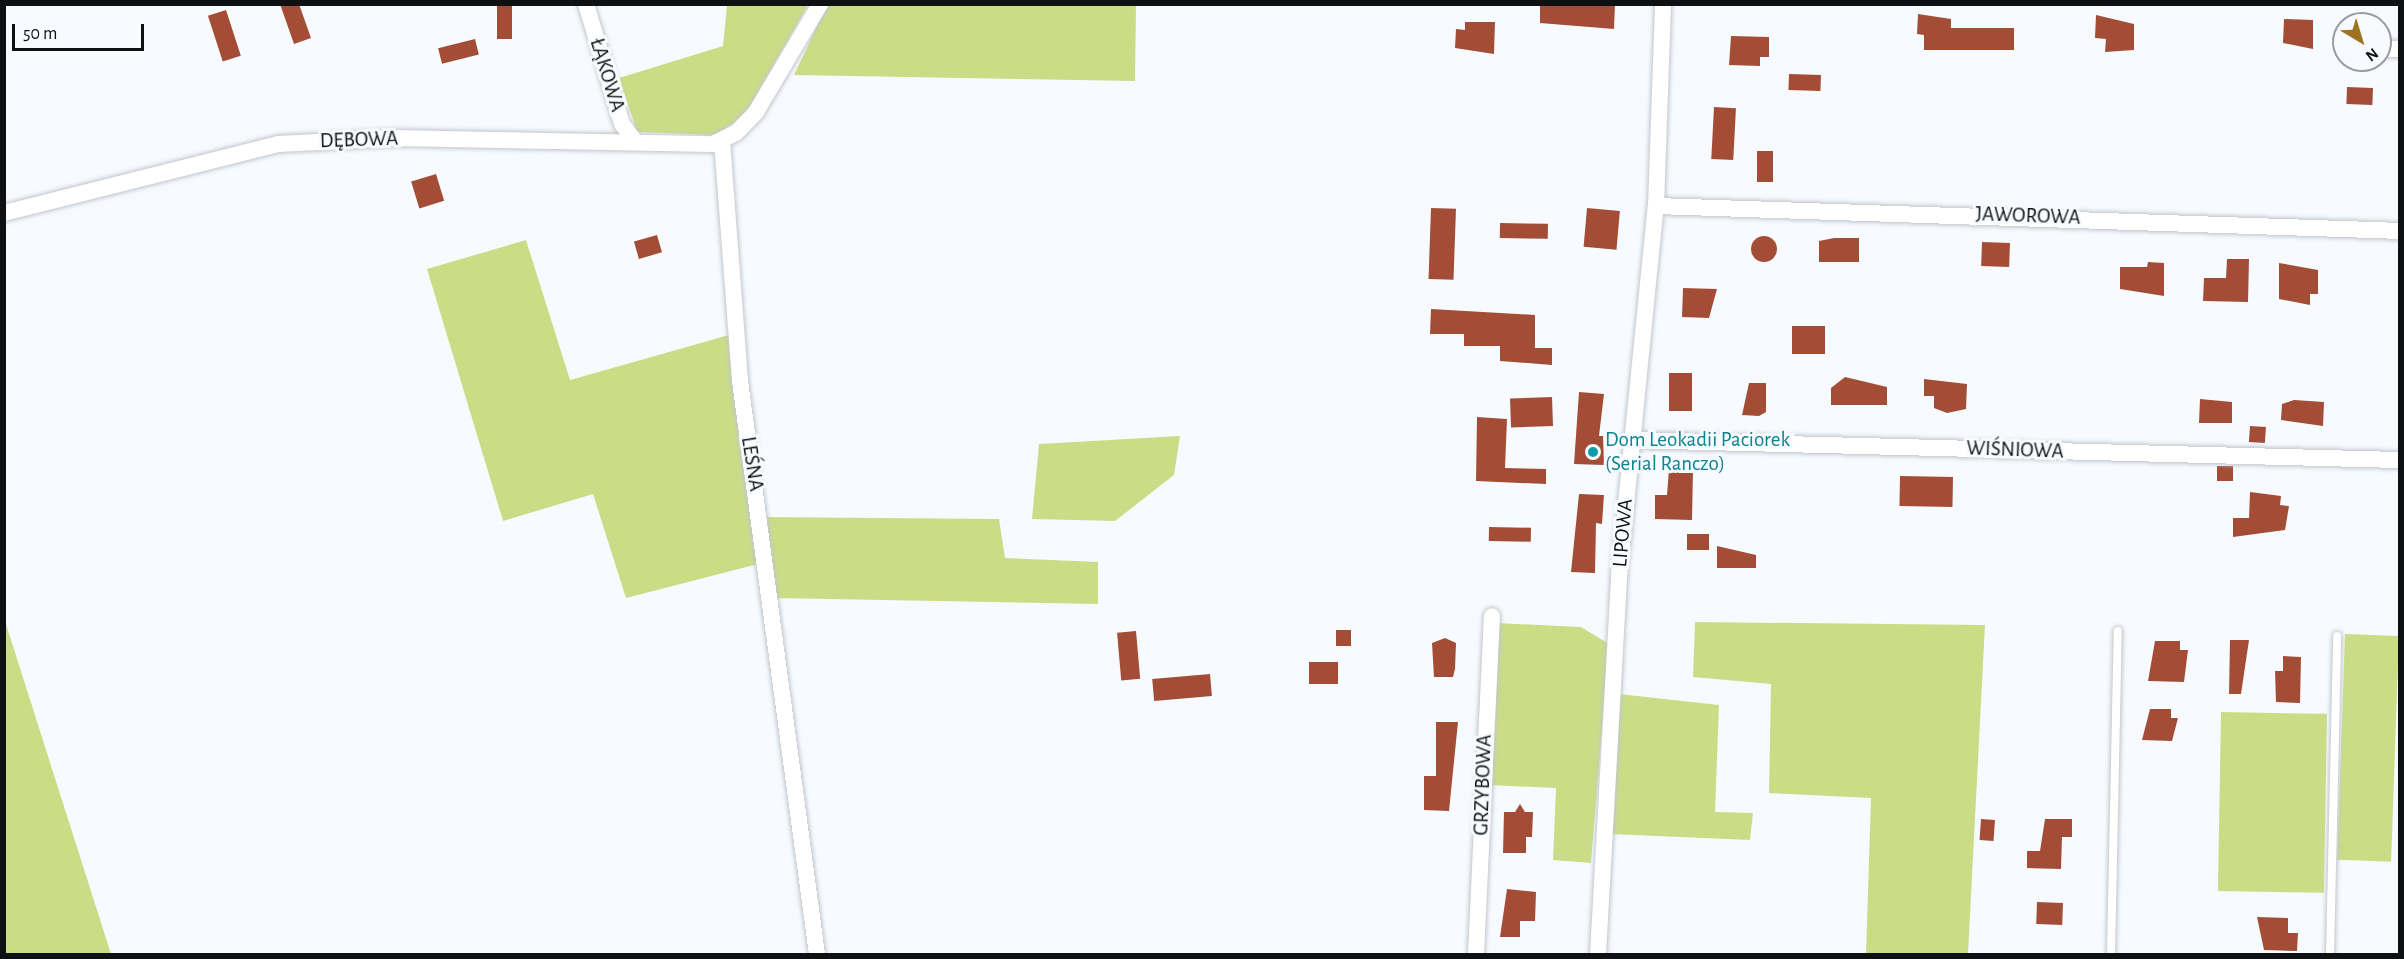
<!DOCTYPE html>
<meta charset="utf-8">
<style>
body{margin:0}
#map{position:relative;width:2404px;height:959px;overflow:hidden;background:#f7fbff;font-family:"Alegreya Sans",sans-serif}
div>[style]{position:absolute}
.green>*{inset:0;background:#cadd86;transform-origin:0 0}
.building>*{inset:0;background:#a34d37;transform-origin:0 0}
.round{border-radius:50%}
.roads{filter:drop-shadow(0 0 2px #c2c6cb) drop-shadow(0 0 2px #c2c6cb)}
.lane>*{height:8px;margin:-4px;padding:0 4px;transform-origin:4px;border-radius:4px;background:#fff}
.street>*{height:16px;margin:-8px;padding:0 8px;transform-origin:8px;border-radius:8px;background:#fff}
.dots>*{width:16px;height:16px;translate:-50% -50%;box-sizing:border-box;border:3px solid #f7fbff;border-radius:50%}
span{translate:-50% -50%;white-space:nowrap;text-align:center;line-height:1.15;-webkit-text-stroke:6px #f7fbff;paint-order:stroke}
.street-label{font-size:21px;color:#0e1011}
.culture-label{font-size:21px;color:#0d838f}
.left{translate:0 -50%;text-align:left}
.frame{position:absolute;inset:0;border:6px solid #0e1011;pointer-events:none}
.north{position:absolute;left:2332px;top:12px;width:60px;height:60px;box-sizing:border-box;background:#f7fbff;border:2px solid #9a9da0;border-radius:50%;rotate:142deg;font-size:16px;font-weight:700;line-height:24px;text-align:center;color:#0e1011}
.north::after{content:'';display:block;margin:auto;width:21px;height:27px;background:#9d7322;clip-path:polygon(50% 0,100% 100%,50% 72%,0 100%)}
.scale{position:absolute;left:12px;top:24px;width:132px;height:27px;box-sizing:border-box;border:3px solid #0e1011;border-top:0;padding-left:8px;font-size:18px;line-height:21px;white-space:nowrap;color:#0e1011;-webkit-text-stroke:4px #f7fbff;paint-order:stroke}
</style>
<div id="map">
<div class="green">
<i style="clip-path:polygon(727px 5px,808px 5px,745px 115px,715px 135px,637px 132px,619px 78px,723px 46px)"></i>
<i style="clip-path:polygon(827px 5px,1136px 5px,1135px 81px,794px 75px)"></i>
<i style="clip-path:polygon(526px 240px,570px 380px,729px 335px,758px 564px,626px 598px,593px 494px,503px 521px,427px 269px)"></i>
<i style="clip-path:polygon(1180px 436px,1174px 475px,1115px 521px,1032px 519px,1039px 444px)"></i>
<i style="clip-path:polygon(763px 517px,999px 519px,1005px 558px,1098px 562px,1098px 604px,773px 598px)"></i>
<i style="clip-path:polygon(5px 621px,111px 954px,5px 954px)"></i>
<i style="clip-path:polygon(1695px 622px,1985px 625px,1968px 954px,1866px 954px,1871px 798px,1769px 793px,1771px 684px,1693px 677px)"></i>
<i style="clip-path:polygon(1497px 623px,1581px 627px,1609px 644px,1591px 863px,1553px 860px,1556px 788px,1490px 785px)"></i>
<i style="left:2345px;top:634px;width:54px;height:226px;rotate:2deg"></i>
<i style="clip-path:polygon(1619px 694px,1719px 705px,1715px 812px,1753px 813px,1750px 840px,1610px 834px)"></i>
<i style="left:2221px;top:712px;width:106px;height:179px;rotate:1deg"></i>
</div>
<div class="building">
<i style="clip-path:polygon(280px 4px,299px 4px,311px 38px,294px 44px)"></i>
<i style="left:497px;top:4px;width:15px;height:35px"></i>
<i style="clip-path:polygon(1540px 4px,1615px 4px,1614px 29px,1540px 23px)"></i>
<i style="left:226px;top:10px;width:48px;height:19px;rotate:72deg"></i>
<i style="clip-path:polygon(1918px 14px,1951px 19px,1951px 28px,2014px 28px,2014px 50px,1924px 50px,1924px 35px,1917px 34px)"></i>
<i style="clip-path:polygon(2096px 15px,2134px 24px,2134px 50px,2105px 52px,2106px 39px,2095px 38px)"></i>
<i style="clip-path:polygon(2284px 19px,2313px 20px,2313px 49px,2283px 43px)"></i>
<i style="clip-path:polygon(1465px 22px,1495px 22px,1494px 54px,1455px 48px,1456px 29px,1465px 30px)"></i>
<i style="clip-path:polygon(1731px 36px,1769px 37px,1769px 57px,1760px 57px,1760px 66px,1729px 65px)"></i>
<i style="left:475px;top:39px;width:16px;height:38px;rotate:76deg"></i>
<i style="left:1789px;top:74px;width:32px;height:16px;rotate:2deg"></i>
<i style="left:2347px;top:87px;width:26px;height:17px;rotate:2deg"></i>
<i style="left:1714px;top:107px;width:22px;height:52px;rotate:3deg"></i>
<i style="left:1757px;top:151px;width:16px;height:31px"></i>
<i style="left:436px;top:174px;width:28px;height:26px;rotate:73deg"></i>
<i style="left:1431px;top:208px;width:25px;height:71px;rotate:2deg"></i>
<i style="left:1587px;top:208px;width:33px;height:39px;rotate:5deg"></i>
<i style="left:1500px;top:223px;width:48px;height:15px;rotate:1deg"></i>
<i style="left:657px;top:235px;width:18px;height:24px;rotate:74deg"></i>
<i class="round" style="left:1751px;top:236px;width:26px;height:26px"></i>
<i style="clip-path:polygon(1834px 238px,1859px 238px,1859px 262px,1819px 262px,1819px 241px)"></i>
<i style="left:1982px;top:242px;width:28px;height:24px;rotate:2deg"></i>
<i style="clip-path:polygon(2227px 259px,2249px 259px,2248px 302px,2203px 301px,2204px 278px,2226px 278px)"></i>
<i style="clip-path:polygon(2148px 262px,2164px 263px,2164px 296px,2120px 289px,2120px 267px,2147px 267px)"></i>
<i style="clip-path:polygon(2279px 263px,2318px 270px,2318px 294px,2310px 294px,2310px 305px,2279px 299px)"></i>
<i style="clip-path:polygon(1683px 288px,1717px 289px,1709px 318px,1682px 317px)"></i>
<i style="clip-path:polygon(1431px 309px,1535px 315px,1535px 348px,1552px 348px,1552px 365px,1500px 361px,1500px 346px,1464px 346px,1464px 334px,1430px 334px)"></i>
<i style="left:1792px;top:326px;width:33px;height:28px"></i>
<i style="left:1669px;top:373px;width:23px;height:38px"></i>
<i style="clip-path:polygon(1845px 377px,1887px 387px,1887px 405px,1831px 405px,1831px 388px)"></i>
<i style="clip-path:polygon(1924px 379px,1967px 384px,1966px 409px,1947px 413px,1934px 408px,1934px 396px,1924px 396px)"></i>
<i style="clip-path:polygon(1749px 383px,1766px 383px,1766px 412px,1759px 416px,1742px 415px)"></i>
<i style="clip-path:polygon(1579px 392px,1604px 394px,1599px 436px,1603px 436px,1604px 465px,1574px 464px)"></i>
<i style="left:1552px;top:397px;width:29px;height:42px;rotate:88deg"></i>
<i style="clip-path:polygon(2200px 399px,2232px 402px,2232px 423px,2199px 423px)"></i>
<i style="clip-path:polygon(2294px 400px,2324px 402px,2323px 426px,2281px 420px,2282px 404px)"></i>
<i style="clip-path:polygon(1477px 417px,1507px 419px,1505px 468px,1546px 469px,1546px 484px,1476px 481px)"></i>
<i style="left:2250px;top:426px;width:16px;height:16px;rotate:4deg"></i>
<i style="left:2217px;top:466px;width:16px;height:15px"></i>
<i style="clip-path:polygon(1669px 469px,1693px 470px,1692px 520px,1655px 519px,1655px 495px,1667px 495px)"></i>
<i style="left:1900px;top:476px;width:53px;height:30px;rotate:1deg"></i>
<i style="clip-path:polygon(2250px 492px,2281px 496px,2280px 505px,2289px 506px,2285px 530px,2233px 537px,2233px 518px,2249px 518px)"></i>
<i style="clip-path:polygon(1579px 494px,1604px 495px,1602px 524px,1596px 523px,1595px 573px,1571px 572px)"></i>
<i style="left:1489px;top:527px;width:42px;height:14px;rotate:1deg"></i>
<i style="left:1687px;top:534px;width:22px;height:16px"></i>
<i style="clip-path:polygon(1717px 546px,1756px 555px,1756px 568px,1717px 568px)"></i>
<i style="left:1336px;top:630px;width:15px;height:16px"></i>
<i style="left:1136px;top:631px;width:48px;height:19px;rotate:85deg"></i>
<i style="clip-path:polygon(1445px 638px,1456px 643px,1455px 669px,1453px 677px,1434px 677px,1432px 643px)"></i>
<i style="clip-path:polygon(2230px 640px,2249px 640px,2241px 694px,2229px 694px)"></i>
<i style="clip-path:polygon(2155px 641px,2180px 641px,2180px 650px,2188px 650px,2184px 682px,2148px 681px)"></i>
<i style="clip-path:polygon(2283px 656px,2301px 657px,2300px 703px,2276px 702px,2275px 671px,2283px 671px)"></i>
<i style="left:1309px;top:662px;width:29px;height:22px"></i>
<i style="left:1210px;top:674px;width:22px;height:58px;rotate:85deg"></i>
<i style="clip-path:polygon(2150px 709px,2171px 709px,2171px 718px,2178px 718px,2172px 741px,2142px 740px)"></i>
<i style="clip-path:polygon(1436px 722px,1458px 722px,1449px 811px,1424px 810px,1424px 776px,1436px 776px)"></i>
<i style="clip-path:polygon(1520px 804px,1525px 812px,1533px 812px,1532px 837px,1526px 837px,1526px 853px,1503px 853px,1504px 812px,1515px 812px)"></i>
<i style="left:1981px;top:819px;width:14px;height:21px;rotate:4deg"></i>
<i style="clip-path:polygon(2045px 819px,2072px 819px,2072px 837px,2062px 837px,2061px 869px,2027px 868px,2027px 851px,2040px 851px)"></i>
<i style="clip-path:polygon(1507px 889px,1536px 892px,1535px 921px,1520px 921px,1520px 937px,1500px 937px)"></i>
<i style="left:2037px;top:902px;width:26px;height:22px;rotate:2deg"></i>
<i style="clip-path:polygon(2257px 917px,2288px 918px,2288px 933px,2298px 933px,2297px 951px,2264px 950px)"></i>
</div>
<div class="roads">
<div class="lane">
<i style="left:2111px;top:954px;width:323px;rotate:-88.8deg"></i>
<i style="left:2330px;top:954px;width:318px;rotate:-88.7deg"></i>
</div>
<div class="street">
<i style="left:586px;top:4px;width:125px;rotate:73.3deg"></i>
<i style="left:622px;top:124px;width:21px;rotate:53deg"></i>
<i style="left:2388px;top:49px;width:12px"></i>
<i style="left:722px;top:141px;width:241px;rotate:85.7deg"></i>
<i style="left:740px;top:381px;width:578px;rotate:82.35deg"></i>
<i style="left:1656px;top:206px;width:744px;rotate:1.92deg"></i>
<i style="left:4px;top:213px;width:283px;rotate:-14.1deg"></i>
<i style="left:278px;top:144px;width:116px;rotate:-3deg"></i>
<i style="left:394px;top:138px;width:319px;rotate:1.1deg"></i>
<i style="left:713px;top:144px;width:25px;rotate:-26deg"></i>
<i style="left:736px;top:133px;width:29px;rotate:-46deg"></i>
<i style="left:756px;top:112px;width:126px;rotate:-59.3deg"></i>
<i style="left:1630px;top:440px;width:770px;rotate:1.49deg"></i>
<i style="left:1476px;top:954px;width:338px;rotate:-87.3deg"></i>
<i style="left:1598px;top:954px;width:381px;rotate:-86.8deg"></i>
<i style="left:1619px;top:574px;width:370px;rotate:-84.3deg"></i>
<i style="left:1656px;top:206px;width:202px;rotate:-88deg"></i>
</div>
</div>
<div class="dots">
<i style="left:1593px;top:452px;background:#0f9aa8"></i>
</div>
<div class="street-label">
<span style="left:607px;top:75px;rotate:73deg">ŁĄKOWA</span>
<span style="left:359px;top:140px;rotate:-2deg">DĘBOWA</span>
<span style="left:2028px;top:216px;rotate:2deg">JAWOROWA</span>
<span style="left:2015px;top:450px;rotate:2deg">WIŚNIOWA</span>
<span style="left:752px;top:464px;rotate:81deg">LEŚNA</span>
<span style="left:1623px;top:533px;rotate:-85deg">LIPOWA</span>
<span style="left:1483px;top:785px;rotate:-88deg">GRZYBOWA</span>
</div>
<div class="culture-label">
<span class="left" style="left:1605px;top:452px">Dom Leokadii Paciorek<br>(Serial Ranczo)</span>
</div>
<div class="frame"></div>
<div class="north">N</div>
<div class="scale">50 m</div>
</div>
